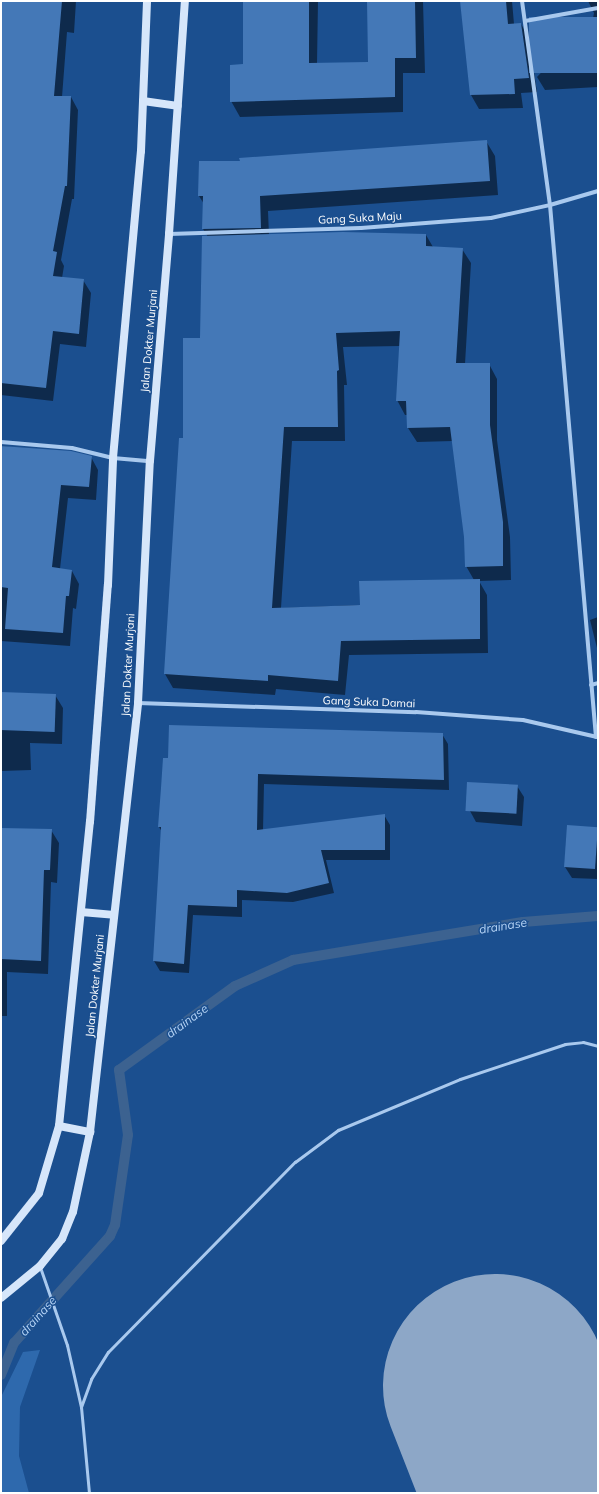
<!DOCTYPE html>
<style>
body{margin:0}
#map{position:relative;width:599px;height:1494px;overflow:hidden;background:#1b4f8f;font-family:Mulish,sans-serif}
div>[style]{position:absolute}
.green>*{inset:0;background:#2e69ad}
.shadow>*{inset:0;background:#0007}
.stream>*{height:10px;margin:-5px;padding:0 5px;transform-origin:5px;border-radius:5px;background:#3c6290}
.runway>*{height:224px;margin:-112px;padding:0 112px;transform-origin:112px;border-radius:112px;background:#8da7c7}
.building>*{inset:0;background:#4478b7;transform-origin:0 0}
.service>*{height:3px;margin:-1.5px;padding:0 1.5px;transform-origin:1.5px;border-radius:1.5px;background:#a9c9ee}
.minor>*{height:4px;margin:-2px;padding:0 2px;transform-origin:2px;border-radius:2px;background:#a9c9ee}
.secondary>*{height:8px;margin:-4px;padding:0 4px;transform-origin:4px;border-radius:4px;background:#d6e6fa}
span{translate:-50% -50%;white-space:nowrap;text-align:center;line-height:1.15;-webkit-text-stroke:3px #1b4f8f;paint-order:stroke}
.street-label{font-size:11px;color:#fff}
.water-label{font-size:12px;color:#b5d3f5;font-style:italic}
.frame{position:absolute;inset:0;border:2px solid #fff;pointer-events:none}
</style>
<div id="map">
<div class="green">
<i style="clip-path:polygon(40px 1350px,20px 1407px,19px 1456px,29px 1493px,1px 1493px,1px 1397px,23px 1352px)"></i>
</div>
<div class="shadow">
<i style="clip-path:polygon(1px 1px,76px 1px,74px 33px,67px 32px,62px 97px,71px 97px,78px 110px,74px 199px,72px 199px,61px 260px,64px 266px,62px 278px,83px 280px,91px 293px,86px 347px,60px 344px,53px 401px,1px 395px)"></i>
<i style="clip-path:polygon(244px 1px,318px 1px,317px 64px,369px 63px,368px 1px,423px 1px,425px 73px,403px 73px,403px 112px,240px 117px,231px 101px,244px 65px)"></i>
<i style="clip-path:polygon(461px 1px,512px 1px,514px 24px,521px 24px,529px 38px,537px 92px,521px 93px,523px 108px,479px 109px,471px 95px)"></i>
<i style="clip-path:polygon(588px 1px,598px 1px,598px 87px,545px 90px,537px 77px,593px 18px,594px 13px)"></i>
<i style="clip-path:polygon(evenodd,486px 141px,495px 156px,498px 195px,268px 211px,269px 235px,426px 235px,433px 247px,462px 249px,471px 263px,465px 364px,489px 364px,497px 379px,497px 440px,510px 537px,511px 580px,479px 581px,487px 595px,488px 653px,349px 655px,345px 695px,276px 689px,275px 695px,173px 688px,165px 674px,184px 439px,201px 339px,208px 237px,203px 229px,204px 204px,199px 196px,241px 162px,486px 141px,400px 346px,397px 400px,405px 415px,408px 415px,408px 428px,417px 442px,453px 441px,465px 537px,466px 566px,474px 580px,361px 605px,281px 608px,292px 441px,345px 441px,344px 385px,347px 385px,343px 347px,400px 346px)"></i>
<i style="clip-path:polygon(1px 446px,91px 457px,98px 470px,96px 500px,68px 498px,60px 569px,72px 571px,79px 584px,76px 609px,73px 608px,70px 646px,1px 641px)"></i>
<i style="clip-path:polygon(598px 617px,598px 652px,590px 620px)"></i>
<i style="clip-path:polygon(1px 693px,55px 695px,63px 708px,62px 744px,30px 743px,31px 770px,1px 771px)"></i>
<i style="clip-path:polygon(442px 734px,448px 744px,449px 790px,264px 784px,263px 831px,384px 815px,390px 825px,390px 860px,326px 860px,334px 893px,293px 902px,242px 900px,242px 917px,193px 915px,189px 973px,160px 971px,154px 961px,162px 832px,159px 827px,162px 788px)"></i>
<i style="clip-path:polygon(517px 786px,524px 797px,522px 826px,476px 822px,470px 811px)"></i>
<i style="clip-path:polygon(598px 828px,598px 879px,572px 878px,565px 867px)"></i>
<i style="clip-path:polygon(1px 829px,51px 830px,59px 843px,57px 883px,51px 882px,48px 974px,7px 972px,7px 1016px,1px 1016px)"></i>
</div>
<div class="stream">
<i style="left:1px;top:1375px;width:35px;rotate:-68deg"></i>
<i style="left:14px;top:1343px;width:144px;rotate:-48.1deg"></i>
<i style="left:110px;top:1236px;width:12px;rotate:-66deg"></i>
<i style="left:115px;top:1225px;width:91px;rotate:-81.8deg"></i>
<i style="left:128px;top:1135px;width:66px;rotate:-97.9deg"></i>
<i style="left:119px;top:1070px;width:143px;rotate:-35.9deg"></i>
<i style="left:235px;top:986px;width:64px;rotate:-24.1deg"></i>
<i style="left:293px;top:960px;width:233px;rotate:-9.4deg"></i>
<i style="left:523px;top:922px;width:75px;rotate:-4.6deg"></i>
</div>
<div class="runway">
<i style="left:495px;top:1386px;width:115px;rotate:68.6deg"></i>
</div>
<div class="building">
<i style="clip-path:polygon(1px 1px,62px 1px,54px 96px,71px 96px,67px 186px,65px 186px,53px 251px,57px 252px,53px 276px,84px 279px,79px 334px,53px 331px,46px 388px,1px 383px)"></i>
<i style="clip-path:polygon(243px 1px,309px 1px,309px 63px,368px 62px,367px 1px,415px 1px,416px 58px,395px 58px,395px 97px,230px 102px,230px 65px,243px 64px)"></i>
<i style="clip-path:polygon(460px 1px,506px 1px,508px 24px,521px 23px,529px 78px,514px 79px,515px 94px,470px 95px)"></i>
<i style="left:598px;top:17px;width:56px;height:69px;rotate:90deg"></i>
<i style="clip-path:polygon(487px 140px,490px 181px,260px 196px,261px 228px,202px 229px,203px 196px,198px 196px,199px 161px,240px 161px,239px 158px)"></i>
<i style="clip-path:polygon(343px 232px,426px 234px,426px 246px,463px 248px,456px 363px,490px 363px,490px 425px,503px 522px,503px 566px,465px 567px,464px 537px,450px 427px,407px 428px,406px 401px,396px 401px,400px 331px,336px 333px,339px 370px,337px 371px,338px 427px,284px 427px,272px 608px,360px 605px,359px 581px,480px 579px,480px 639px,341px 641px,338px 681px,268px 675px,268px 681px,164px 674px,179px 438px,183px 438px,183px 338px,200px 338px,202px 236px)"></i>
<i style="clip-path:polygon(1px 446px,71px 451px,92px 456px,89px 487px,61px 485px,52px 567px,72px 570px,69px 596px,66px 596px,63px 633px,5px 629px,8px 588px,1px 587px)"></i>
<i style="left:1px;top:692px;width:55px;height:38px;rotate:2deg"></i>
<i style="clip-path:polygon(169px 725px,443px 733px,444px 780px,258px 774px,257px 830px,385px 814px,385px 850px,321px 850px,329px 883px,287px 893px,237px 890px,237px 907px,188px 905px,184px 964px,153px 961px,161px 827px,158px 827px,161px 788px,163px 758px,168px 758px)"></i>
<i style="left:467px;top:782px;width:51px;height:29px;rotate:3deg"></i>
<i style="left:567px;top:825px;width:31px;height:42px;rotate:4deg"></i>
<i style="clip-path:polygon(1px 828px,52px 829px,50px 870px,44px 870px,41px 961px,1px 959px)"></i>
</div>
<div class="service">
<i style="left:40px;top:1267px;width:83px;rotate:70.9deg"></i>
<i style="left:67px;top:1345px;width:64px;rotate:77.3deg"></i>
<i style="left:89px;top:1493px;width:86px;rotate:-95.3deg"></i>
<i style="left:81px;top:1407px;width:30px;rotate:-70deg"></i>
<i style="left:91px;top:1379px;width:32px;rotate:-58deg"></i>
<i style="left:108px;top:1352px;width:267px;rotate:-45.5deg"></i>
<i style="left:295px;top:1162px;width:54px;rotate:-36.7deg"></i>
<i style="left:338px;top:1130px;width:132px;rotate:-22.7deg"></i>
<i style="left:460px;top:1079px;width:111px;rotate:-18.4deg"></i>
<i style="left:565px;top:1044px;width:18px;rotate:-6deg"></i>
<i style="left:583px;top:1042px;width:16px;rotate:15deg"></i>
</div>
<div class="minor">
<i style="left:522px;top:1px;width:206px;rotate:82.2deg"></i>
<i style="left:550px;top:205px;width:534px;rotate:85.06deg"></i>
<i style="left:525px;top:21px;width:74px;rotate:-10.1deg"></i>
<i style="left:169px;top:234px;width:192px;rotate:-1.8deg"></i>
<i style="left:361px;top:228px;width:130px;rotate:-4.4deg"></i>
<i style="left:491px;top:218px;width:60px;rotate:-12.4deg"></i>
<i style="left:550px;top:205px;width:50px;rotate:-16.3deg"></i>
<i style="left:1px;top:442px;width:71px;rotate:4.8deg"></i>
<i style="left:72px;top:448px;width:42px;rotate:13.7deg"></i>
<i style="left:113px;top:458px;width:37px;rotate:5deg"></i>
<i style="left:591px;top:685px;width:7px;rotate:-16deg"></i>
<i style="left:138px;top:703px;width:278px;rotate:1.9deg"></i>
<i style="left:416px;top:712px;width:107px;rotate:4.3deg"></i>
<i style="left:523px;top:720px;width:76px;rotate:12.9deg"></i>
</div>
<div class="secondary">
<i style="left:143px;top:101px;width:35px;rotate:8deg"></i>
<i style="left:81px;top:912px;width:33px;rotate:5deg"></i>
<i style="left:59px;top:1126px;width:32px;rotate:11deg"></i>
<i style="left:1px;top:1241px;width:61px;rotate:-51.6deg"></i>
<i style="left:39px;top:1193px;width:70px;rotate:-73.4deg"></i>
<i style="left:59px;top:1126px;width:306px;rotate:-84.2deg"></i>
<i style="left:90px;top:822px;width:238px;rotate:-85.7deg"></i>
<i style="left:108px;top:585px;width:127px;rotate:-87.7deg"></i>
<i style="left:113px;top:458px;width:308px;rotate:-84.8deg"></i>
<i style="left:141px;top:151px;width:150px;rotate:-87.7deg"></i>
<i style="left:1px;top:1298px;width:50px;rotate:-39.4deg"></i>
<i style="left:40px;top:1266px;width:35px;rotate:-51deg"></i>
<i style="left:62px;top:1239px;width:29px;rotate:-68deg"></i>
<i style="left:73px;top:1212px;width:82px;rotate:-78deg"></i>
<i style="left:90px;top:1132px;width:432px;rotate:-83.6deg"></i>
<i style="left:138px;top:703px;width:242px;rotate:-87.2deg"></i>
<i style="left:150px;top:461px;width:228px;rotate:-85.2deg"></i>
<i style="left:169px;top:234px;width:234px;rotate:-86.1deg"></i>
</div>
<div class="street-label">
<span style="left:360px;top:218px;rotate:-3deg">Gang Suka Maju</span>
<span style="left:149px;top:341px;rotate:-85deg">Jalan Dokter Murjani</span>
<span style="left:128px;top:665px;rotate:-87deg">Jalan Dokter Murjani</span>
<span style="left:369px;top:702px;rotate:2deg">Gang Suka Damai</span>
<span style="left:95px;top:986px;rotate:-84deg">Jalan Dokter Murjani</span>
</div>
<div class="water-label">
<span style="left:503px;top:926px;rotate:-9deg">drainase</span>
<span style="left:187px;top:1021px;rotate:-36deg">drainase</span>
<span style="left:38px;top:1316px;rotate:-48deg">drainase</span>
</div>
<div class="frame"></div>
</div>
